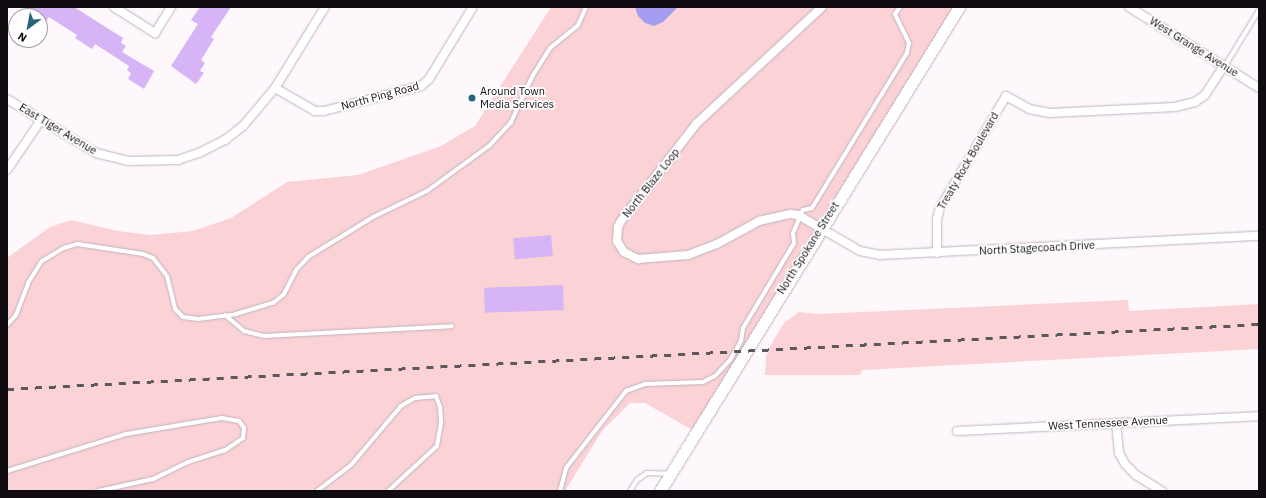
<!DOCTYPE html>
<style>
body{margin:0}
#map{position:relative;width:1266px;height:498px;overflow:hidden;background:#fef8fd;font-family:"IBM Plex Sans",sans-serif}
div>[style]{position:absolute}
.green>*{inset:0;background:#fbd2d6}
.water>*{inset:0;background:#a49df0}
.building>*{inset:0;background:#d6b4f5;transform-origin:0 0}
.roads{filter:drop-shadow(0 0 1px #c0b3bf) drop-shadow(0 0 1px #c0b3bf)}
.lane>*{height:4px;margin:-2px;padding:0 2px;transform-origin:2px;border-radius:2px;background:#fff}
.street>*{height:8px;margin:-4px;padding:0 4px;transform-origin:4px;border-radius:4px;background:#fff}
.secondary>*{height:11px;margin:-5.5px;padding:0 5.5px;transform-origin:5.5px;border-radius:5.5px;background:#fff}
.rail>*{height:3px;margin-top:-1.5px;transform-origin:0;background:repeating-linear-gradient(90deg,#5d585d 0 7px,transparent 0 14px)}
.dots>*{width:11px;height:11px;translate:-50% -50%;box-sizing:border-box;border:2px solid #fff;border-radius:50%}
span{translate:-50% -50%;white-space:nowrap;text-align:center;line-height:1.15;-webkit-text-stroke:3.5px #fff;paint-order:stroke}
.street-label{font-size:11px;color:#110c11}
.poi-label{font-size:11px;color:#110c11}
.left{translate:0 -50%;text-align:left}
.frame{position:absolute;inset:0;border:8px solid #110c11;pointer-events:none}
.north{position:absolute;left:8px;top:8px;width:40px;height:40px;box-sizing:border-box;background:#fff;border:1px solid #a09ea0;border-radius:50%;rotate:212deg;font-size:11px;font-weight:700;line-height:16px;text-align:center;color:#110c11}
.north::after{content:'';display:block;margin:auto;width:14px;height:18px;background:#256579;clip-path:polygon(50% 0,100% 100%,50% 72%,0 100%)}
</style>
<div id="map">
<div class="green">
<i style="clip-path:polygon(551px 7px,959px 7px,696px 432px,645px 403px,630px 403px,602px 431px,565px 491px,7px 491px,7px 258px,50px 227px,71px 220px,118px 231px,150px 235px,193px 231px,231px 218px,287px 182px,358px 175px,441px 146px,475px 126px)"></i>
<i style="clip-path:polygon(1128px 300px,1129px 311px,1259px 304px,1259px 349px,862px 370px,860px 375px,765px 375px,766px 356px,773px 341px,784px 323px,799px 312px,819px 314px)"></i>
</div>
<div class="water">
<i style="clip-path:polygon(635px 7px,678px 7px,663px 22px,654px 26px,645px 23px,638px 16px)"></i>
</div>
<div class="building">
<i style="clip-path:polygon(32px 7px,74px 7px,123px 38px,121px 43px,126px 46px,122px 52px,154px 71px,144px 89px,128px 79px,131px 73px,127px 70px,129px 66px,95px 44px,92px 49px,75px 38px,77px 35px,49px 17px,40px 31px,40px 16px,26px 16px)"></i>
<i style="clip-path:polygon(200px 7px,231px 7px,211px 37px,214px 39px,201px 60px,205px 63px,200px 71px,204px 73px,196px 84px,171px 66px,198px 24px,191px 20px)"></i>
<i style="left:551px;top:235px;width:21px;height:38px;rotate:85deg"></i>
<i style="left:563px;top:285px;width:25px;height:79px;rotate:88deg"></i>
</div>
<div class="roads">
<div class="lane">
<i style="left:1225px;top:66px;width:66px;rotate:-58.7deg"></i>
<i style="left:225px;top:315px;width:25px;rotate:40deg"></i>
<i style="left:244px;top:331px;width:21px;rotate:14deg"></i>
<i style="left:264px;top:336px;width:188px;rotate:-3deg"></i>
<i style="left:7px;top:325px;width:13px;rotate:-48deg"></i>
<i style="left:16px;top:315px;width:34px;rotate:-69deg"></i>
<i style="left:28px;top:283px;width:26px;rotate:-58deg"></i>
<i style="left:42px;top:261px;width:26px;rotate:-31deg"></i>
<i style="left:64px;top:248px;width:14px;rotate:-17deg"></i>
<i style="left:77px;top:244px;width:67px;rotate:8.6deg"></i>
<i style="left:143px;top:254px;width:11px;rotate:22deg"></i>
<i style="left:153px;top:258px;width:23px;rotate:52deg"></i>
<i style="left:167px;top:276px;width:34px;rotate:76deg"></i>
<i style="left:175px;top:309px;width:11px;rotate:45deg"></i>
<i style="left:183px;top:317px;width:15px;rotate:8deg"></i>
<i style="left:198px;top:319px;width:38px;rotate:-7deg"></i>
<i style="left:236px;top:314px;width:39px;rotate:-17deg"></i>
<i style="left:273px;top:303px;width:14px;rotate:-39deg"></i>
<i style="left:284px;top:294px;width:28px;rotate:-63deg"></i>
<i style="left:297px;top:269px;width:16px;rotate:-47deg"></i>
<i style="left:308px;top:257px;width:76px;rotate:-31.6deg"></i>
<i style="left:373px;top:217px;width:60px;rotate:-25.7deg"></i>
<i style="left:427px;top:191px;width:77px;rotate:-36deg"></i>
<i style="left:489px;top:146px;width:33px;rotate:-47deg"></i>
<i style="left:511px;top:122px;width:50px;rotate:-65deg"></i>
<i style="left:532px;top:77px;width:34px;rotate:-58deg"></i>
<i style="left:550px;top:48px;width:36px;rotate:-39deg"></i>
<i style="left:578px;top:25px;width:20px;rotate:-66deg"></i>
<i style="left:7px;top:471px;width:125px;rotate:-17.3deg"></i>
<i style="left:126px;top:434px;width:97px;rotate:-9.5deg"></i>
<i style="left:222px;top:418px;width:17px;rotate:10deg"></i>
<i style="left:239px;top:421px;width:9px;rotate:54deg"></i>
<i style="left:244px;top:428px;width:10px;rotate:96deg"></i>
<i style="left:243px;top:438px;width:22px;rotate:146deg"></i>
<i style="left:225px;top:450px;width:39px;rotate:162deg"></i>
<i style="left:188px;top:462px;width:39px;rotate:154deg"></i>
<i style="left:153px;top:479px;width:56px;rotate:167.7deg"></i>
<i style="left:317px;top:491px;width:43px;rotate:-37.4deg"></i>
<i style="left:351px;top:465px;width:77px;rotate:-49.7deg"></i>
<i style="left:401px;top:406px;width:16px;rotate:-30deg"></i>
<i style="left:415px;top:398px;width:21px;rotate:-5deg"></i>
<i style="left:436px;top:396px;width:12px;rotate:70deg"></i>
<i style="left:440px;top:407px;width:16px;rotate:86deg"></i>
<i style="left:441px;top:423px;width:23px;rotate:100deg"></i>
<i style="left:437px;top:446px;width:67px;rotate:137.4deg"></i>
<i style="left:560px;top:491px;width:24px;rotate:-75deg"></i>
<i style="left:566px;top:468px;width:98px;rotate:-52.1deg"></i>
<i style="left:626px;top:391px;width:20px;rotate:-20deg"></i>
<i style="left:645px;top:384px;width:58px;rotate:-2deg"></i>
<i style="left:703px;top:382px;width:13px;rotate:-27deg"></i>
<i style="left:715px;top:376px;width:22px;rotate:-47deg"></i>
<i style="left:730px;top:360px;width:22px;rotate:-60deg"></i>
<i style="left:741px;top:341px;width:13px;rotate:-81deg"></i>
<i style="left:743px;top:328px;width:99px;rotate:-59deg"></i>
<i style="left:794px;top:243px;width:10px;rotate:-96deg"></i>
<i style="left:793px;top:233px;width:25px;rotate:-67deg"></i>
<i style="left:803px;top:210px;width:9px;rotate:-13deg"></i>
<i style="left:812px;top:208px;width:182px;rotate:-58.5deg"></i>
<i style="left:907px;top:53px;width:10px;rotate:-79deg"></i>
<i style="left:909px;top:43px;width:32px;rotate:-116deg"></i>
<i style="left:895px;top:14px;width:9px;rotate:-54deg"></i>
<i style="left:630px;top:491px;width:13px;rotate:-58deg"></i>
<i style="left:637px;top:480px;width:12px;rotate:-35deg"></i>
<i style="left:647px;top:473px;width:23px;rotate:2deg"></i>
</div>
<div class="street">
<i style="left:114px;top:7px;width:49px;rotate:32.4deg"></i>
<i style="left:155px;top:33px;width:31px;rotate:-58deg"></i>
<i style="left:822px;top:7px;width:171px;rotate:137.1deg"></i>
<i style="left:697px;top:123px;width:124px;rotate:127.8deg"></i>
<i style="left:621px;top:221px;width:7px;rotate:117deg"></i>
<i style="left:618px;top:227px;width:14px;rotate:94deg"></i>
<i style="left:617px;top:241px;width:13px;rotate:58deg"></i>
<i style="left:624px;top:252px;width:16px;rotate:27deg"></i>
<i style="left:638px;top:259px;width:50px;rotate:-4.6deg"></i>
<i style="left:688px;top:255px;width:31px;rotate:-21deg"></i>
<i style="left:717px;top:244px;width:48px;rotate:-28.7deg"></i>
<i style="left:759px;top:221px;width:32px;rotate:-13deg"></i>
<i style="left:790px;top:214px;width:8px;rotate:7deg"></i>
<i style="left:798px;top:215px;width:72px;rotate:30.1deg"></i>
<i style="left:860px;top:251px;width:20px;rotate:11deg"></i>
<i style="left:880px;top:255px;width:379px;rotate:-2.9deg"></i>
<i style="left:1129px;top:7px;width:153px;rotate:31.9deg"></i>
<i style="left:275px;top:88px;width:46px;rotate:29.9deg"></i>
<i style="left:315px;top:111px;width:9px"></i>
<i style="left:324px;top:111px;width:100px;rotate:-14.5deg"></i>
<i style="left:421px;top:86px;width:11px;rotate:-41deg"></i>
<i style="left:429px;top:79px;width:84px;rotate:-58.6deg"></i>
<i style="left:7px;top:99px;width:104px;rotate:31.2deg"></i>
<i style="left:96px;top:153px;width:33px;rotate:14deg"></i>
<i style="left:128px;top:161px;width:50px;rotate:-1.1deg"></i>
<i style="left:178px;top:160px;width:24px;rotate:-19deg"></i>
<i style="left:201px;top:152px;width:27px;rotate:-27deg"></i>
<i style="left:225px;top:140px;width:23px;rotate:-38deg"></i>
<i style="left:243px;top:126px;width:50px;rotate:-49.9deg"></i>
<i style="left:275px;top:88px;width:95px;rotate:-58.3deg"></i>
<i style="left:7px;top:170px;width:60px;rotate:-55.8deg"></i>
<i style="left:937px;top:253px;width:34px;rotate:-90deg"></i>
<i style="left:937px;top:219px;width:11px;rotate:-75deg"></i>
<i style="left:940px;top:208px;width:130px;rotate:-59.5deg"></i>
<i style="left:1006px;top:96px;width:26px;rotate:29deg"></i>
<i style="left:1029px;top:109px;width:21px;rotate:11deg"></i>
<i style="left:1050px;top:113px;width:125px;rotate:-2.7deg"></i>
<i style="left:1175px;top:107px;width:21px;rotate:-14deg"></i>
<i style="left:1195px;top:102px;width:12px;rotate:-35deg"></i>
<i style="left:1205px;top:95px;width:35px;rotate:-57deg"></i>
<i style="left:1116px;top:423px;width:30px;rotate:84deg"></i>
<i style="left:1119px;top:453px;width:13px;rotate:61deg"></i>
<i style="left:1125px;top:464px;width:16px;rotate:45deg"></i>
<i style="left:1136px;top:475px;width:31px;rotate:32deg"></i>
<i style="left:957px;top:431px;width:302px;rotate:-2.8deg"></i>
</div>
<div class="secondary">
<i style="left:660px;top:491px;width:569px;rotate:-58.29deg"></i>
</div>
</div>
<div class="rail">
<i style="left:7px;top:389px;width:1254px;rotate:-2.97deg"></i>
</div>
<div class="dots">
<i style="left:472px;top:98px;background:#256579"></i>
</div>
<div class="street-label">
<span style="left:1194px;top:47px;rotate:32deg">West Grange Avenue</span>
<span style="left:380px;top:96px;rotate:-15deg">North Ping Road</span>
<span style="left:58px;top:129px;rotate:31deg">East Tiger Avenue</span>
<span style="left:968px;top:161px;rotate:-60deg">Treaty Rock Boulevard</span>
<span style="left:651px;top:183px;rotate:-52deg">North Blaze Loop</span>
<span style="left:808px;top:248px;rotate:-58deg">North Spokane Street</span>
<span style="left:1037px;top:248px;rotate:-3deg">North Stagecoach Drive</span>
<span style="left:1108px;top:423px;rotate:-3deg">West Tennessee Avenue</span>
</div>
<div class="poi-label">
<span class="left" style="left:480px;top:98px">Around Town<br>Media Services</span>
</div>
<div class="frame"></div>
<div class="north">N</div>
</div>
